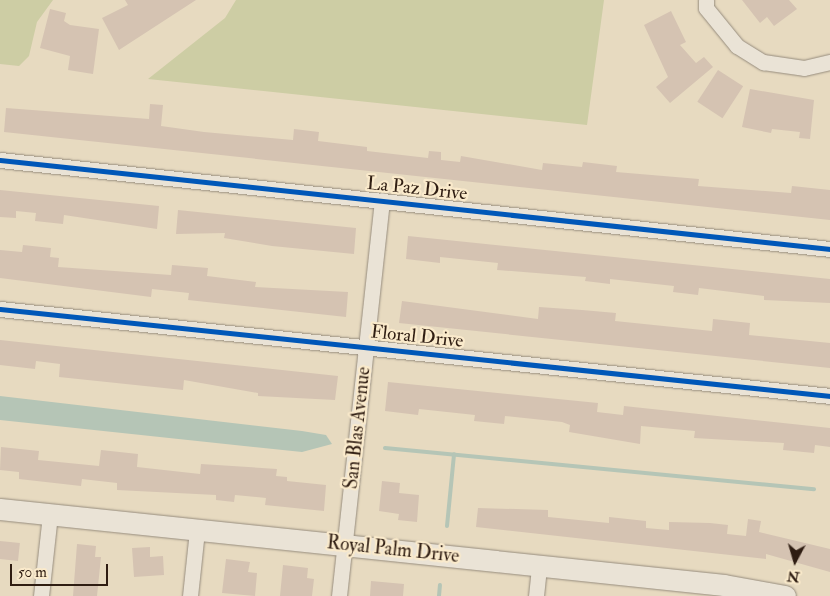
<!DOCTYPE html>
<style>
body{margin:0}
#map{position:relative;width:830px;height:596px;overflow:hidden;background:#e7dac0;font-family:"IM FELL Double Pica",serif}
div>[style]{position:absolute}
.green>*{inset:0;background:#cdcda4}
.water>*{inset:0;background:#b5c5b6}
.stream>*{height:4px;margin:-2px;padding:0 2px;transform-origin:2px;border-radius:2px;background:#b5c5b6}
.building>*{inset:0;background:#d5c3b2;transform-origin:0 0}
.roads{filter:drop-shadow(0 0 1px #968c7d) drop-shadow(0 0 1px #968c7d)}
.street>*{height:15px;margin:-7.5px;padding:0 7.5px;transform-origin:7.5px;border-radius:7.5px;background:#eae3d6}
.secondary>*{height:21px;margin:-10.5px;padding:0 10.5px;transform-origin:10.5px;border-radius:10.5px;background:#eae3d6}
.cycleway>*{height:5px;margin:-2.5px;padding:0 2.5px;transform-origin:2.5px;border-radius:2.5px;background:#0057b8}
span{translate:-50% -50%;white-space:nowrap;text-align:center;line-height:1.15;-webkit-text-stroke:4.5px #faeacb;paint-order:stroke}
.street-label{font-size:19px;color:#2f1d12}
.north{position:absolute;left:770px;top:536px;width:50px;height:50px;-webkit-text-stroke:4px #faeacb;paint-order:stroke;rotate:186deg;font-size:14px;font-weight:700;line-height:20px;text-align:center;color:#2f1d12}
.north::after{content:'';display:block;margin:auto;width:18px;height:22px;background:#2f1d12;clip-path:polygon(50% 0,100% 100%,50% 72%,0 100%)}
.scale{position:absolute;left:10px;top:564px;width:98px;height:22px;box-sizing:border-box;border:2px solid #2f1d12;border-top:0;padding-left:6px;font-size:15px;line-height:18px;white-space:nowrap;color:#2f1d12;-webkit-text-stroke:4px #faeacb;paint-order:stroke}
</style>
<div id="map">
<div class="green">
<i style="clip-path:polygon(0 0,53px 0,37px 22px,29px 56px,19px 66px,0 64px)"></i>
<i style="clip-path:polygon(236px 0,604px 0,587px 125px,148px 79px,225px 18px)"></i>
</div>
<div class="water">
<i style="clip-path:polygon(0 396px,302px 431px,326px 435px,332px 444px,302px 452px,0 420px)"></i>
</div>
<div class="stream">
<i style="left:385px;top:448px;width:431px;rotate:5.5deg"></i>
<i style="left:447px;top:526px;width:72px;rotate:-84.4deg"></i>
<i style="left:439px;top:596px;width:11px;rotate:-85deg"></i>
</div>
<div class="building">
<i style="clip-path:polygon(125px 0,196px 0,119px 50px,102px 18px,128px 5px)"></i>
<i style="clip-path:polygon(742px 0,789px 0,797px 9px,774px 26px,767px 17px,760px 23px)"></i>
<i style="clip-path:polygon(50px 9px,66px 13px,64px 21px,70px 25px,99px 29px,93px 74px,68px 70px,70px 56px,40px 48px)"></i>
<i style="clip-path:polygon(671px 11px,686px 42px,680px 45px,696px 63px,704px 57px,713px 67px,670px 103px,656px 87px,668px 77px,644px 25px)"></i>
<i style="left:718px;top:70px;width:30px;height:38px;rotate:33deg"></i>
<i style="clip-path:polygon(750px 89px,814px 100px,810px 139px,799px 138px,800px 132px,772px 129px,771px 133px,742px 127px)"></i>
<i style="clip-path:polygon(150px 104px,163px 105px,161px 126px,204px 132px,293px 140px,294px 129px,319px 132px,318px 141px,367px 147px,367px 151px,428px 158px,429px 151px,441px 152px,441px 160px,460px 162px,461px 156px,542px 170px,543px 163px,582px 167px,583px 162px,617px 166px,616px 172px,699px 179px,698px 186px,791px 193px,792px 186px,830px 190px,830px 220px,4px 132px,6px 108px,149px 119px)"></i>
<i style="clip-path:polygon(0 190px,159px 206px,157px 229px,64px 215px,63px 224px,35px 221px,36px 213px,16px 211px,16px 218px,0 217px)"></i>
<i style="clip-path:polygon(178px 210px,356px 228px,354px 254px,272px 246px,224px 238px,225px 233px,176px 234px)"></i>
<i style="clip-path:polygon(408px 236px,830px 279px,830px 303px,764px 300px,764px 296px,699px 288px,698px 295px,673px 292px,674px 286px,610px 279px,610px 284px,585px 281px,586px 277px,497px 270px,498px 263px,440px 257px,440px 263px,406px 259px)"></i>
<i style="clip-path:polygon(23px 245px,51px 248px,50px 257px,59px 258px,58px 267px,171px 275px,172px 265px,208px 268px,207px 276px,256px 282px,255px 287px,348px 292px,346px 317px,188px 300px,189px 293px,152px 289px,151px 297px,0 278px,0 250px,22px 252px)"></i>
<i style="clip-path:polygon(402px 301px,538px 319px,539px 307px,582px 310px,616px 313px,615px 321px,712px 331px,713px 319px,750px 323px,749px 335px,830px 343px,830px 368px,399px 323px)"></i>
<i style="clip-path:polygon(0 340px,338px 376px,335px 400px,258px 396px,258px 393px,184px 380px,183px 390px,59px 377px,60px 364px,36px 361px,35px 369px,0 365px)"></i>
<i style="clip-path:polygon(388px 382px,598px 403px,597px 412px,623px 415px,624px 406px,830px 428px,830px 447px,815px 445px,814px 453px,783px 450px,784px 443px,694px 438px,695px 431px,641px 426px,640px 444px,569px 432px,570px 425px,562px 422px,505px 416px,504px 424px,474px 421px,475px 415px,419px 409px,418px 415px,385px 411px)"></i>
<i style="clip-path:polygon(1px 447px,39px 451px,38px 460px,99px 466px,101px 450px,138px 454px,137px 467px,200px 474px,201px 464px,277px 469px,276px 476px,287px 477px,287px 481px,326px 485px,324px 511px,265px 505px,266px 498px,235px 495px,234px 502px,216px 500px,216px 495px,117px 490px,117px 483px,82px 479px,81px 486px,19px 479px,19px 472px,0 470px)"></i>
<i style="clip-path:polygon(382px 481px,400px 483px,399px 493px,419px 495px,417px 522px,398px 520px,399px 514px,379px 511px)"></i>
<i style="clip-path:polygon(478px 508px,548px 510px,548px 517px,609px 523px,609px 517px,646px 521px,646px 528px,669px 530px,669px 522px,710px 523px,728px 525px,727px 534px,746px 536px,748px 519px,761px 521px,759px 532px,830px 549px,830px 572px,766px 554px,766px 559px,476px 527px)"></i>
<i style="left:0;top:541px;width:20px;height:18px;rotate:6deg"></i>
<i style="clip-path:polygon(77px 544px,96px 546px,95px 557px,101px 557px,97px 596px,73px 596px)"></i>
<i style="clip-path:polygon(150px 547px,150px 557px,163px 556px,164px 575px,134px 577px,132px 548px)"></i>
<i style="clip-path:polygon(226px 559px,250px 562px,248px 572px,257px 573px,255px 596px,222px 593px)"></i>
<i style="clip-path:polygon(283px 565px,308px 568px,307px 578px,314px 579px,312px 596px,280px 596px)"></i>
<i style="clip-path:polygon(371px 581px,404px 584px,403px 596px,370px 596px)"></i>
</div>
<div class="roads">
<div class="street">
<i style="left:706px;top:0;width:8px;rotate:90deg"></i>
<i style="left:706px;top:8px;width:49px;rotate:50.8deg"></i>
<i style="left:737px;top:46px;width:31px;rotate:32deg"></i>
<i style="left:763px;top:62px;width:41px;rotate:8.3deg"></i>
<i style="left:804px;top:68px;width:27px;rotate:-13deg"></i>
<i style="left:0;top:160px;width:835px;rotate:6.12deg"></i>
<i style="left:0;top:309px;width:835px;rotate:5.98deg"></i>
<i style="left:41px;top:596px;width:82px;rotate:-83.7deg"></i>
<i style="left:190px;top:596px;width:66px;rotate:-83.9deg"></i>
<i style="left:339px;top:596px;width:398px;rotate:-83.8deg"></i>
<i style="left:536px;top:596px;width:30px;rotate:-84deg"></i>
</div>
<div class="secondary">
<i style="left:0;top:509px;width:728px;rotate:5.99deg"></i>
<i style="left:724px;top:585px;width:62px;rotate:10.2deg"></i>
</div>
</div>
<div class="cycleway">
<i style="left:0;top:160px;width:835px;rotate:6.12deg"></i>
<i style="left:0;top:309px;width:835px;rotate:5.98deg"></i>
</div>
<div class="street-label">
<span style="left:417px;top:189px;rotate:6deg">La Paz Drive</span>
<span style="left:417px;top:337px;rotate:6deg">Floral Drive</span>
<span style="left:358px;top:428px;rotate:-84deg">San Blas Avenue</span>
<span style="left:393px;top:550px;rotate:6deg">Royal Palm Drive</span>
</div>
<div class="north">N</div>
<div class="scale">50 m</div>
</div>
